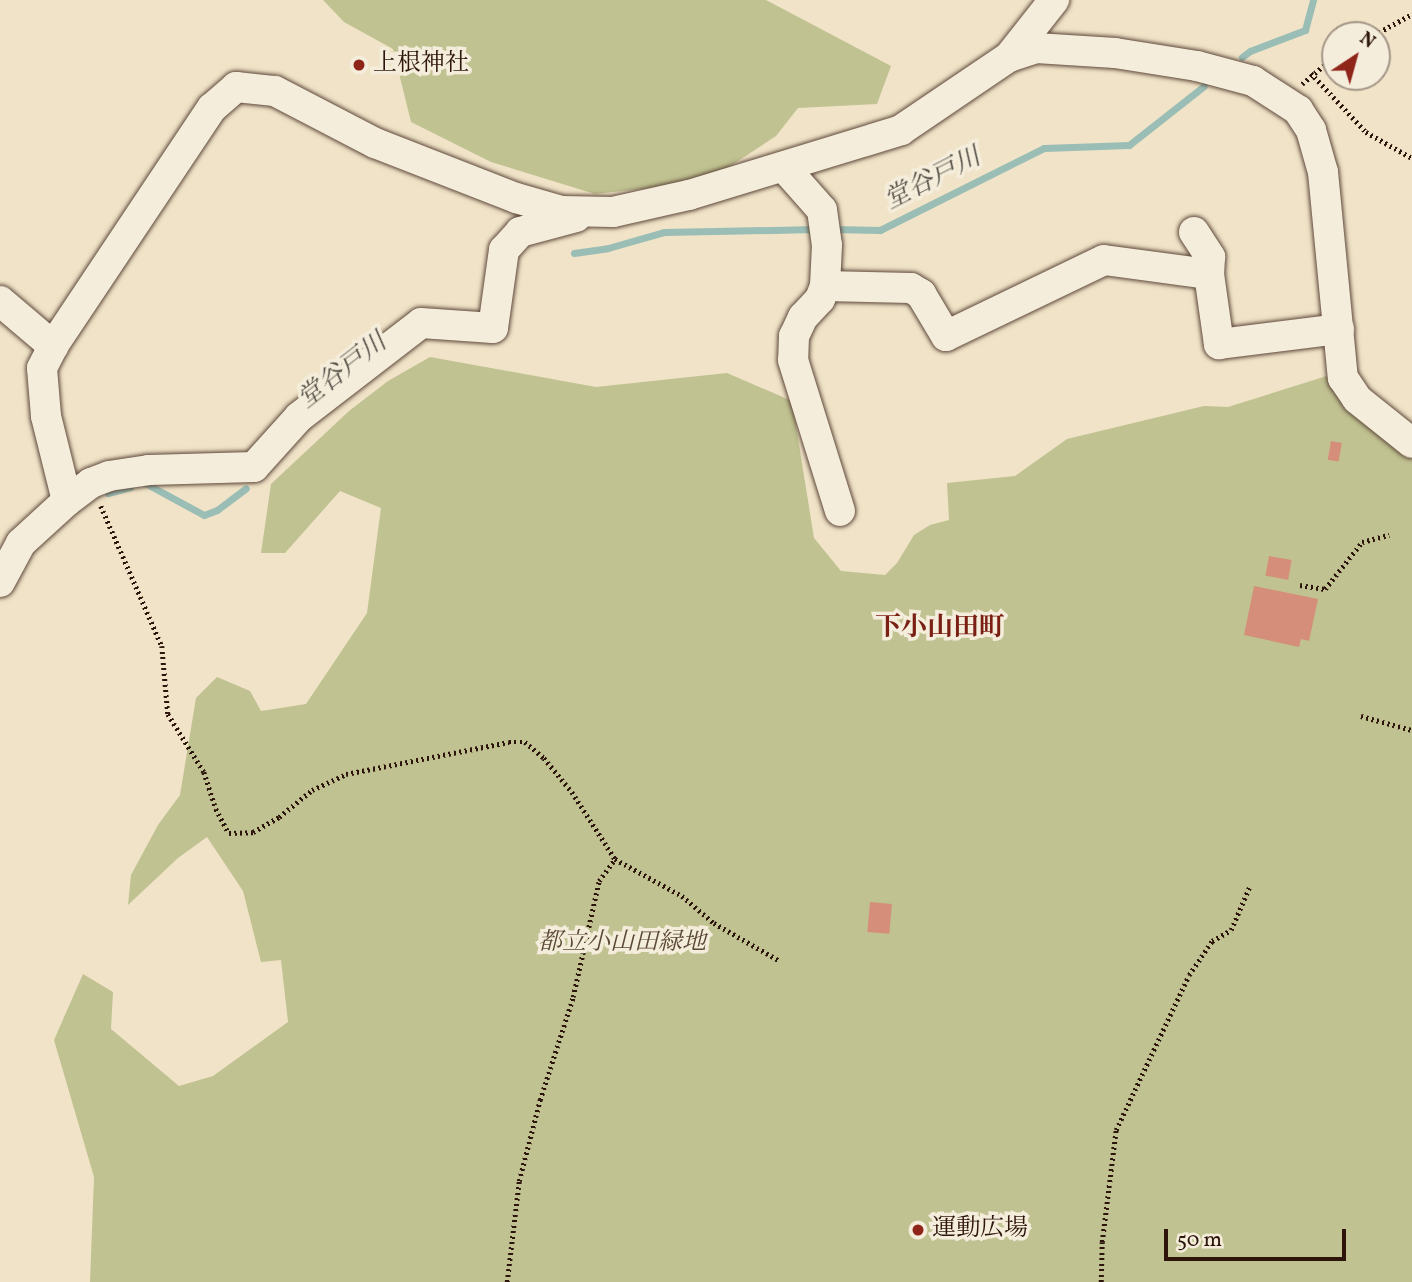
<!DOCTYPE html>
<meta charset="utf-8">
<style>
body{margin:0}
#map{position:relative;width:1412px;height:1282px;overflow:hidden;background:#f0e3c7;font-family:Vollkorn,"Noto Serif JP",serif}
div>[style]{position:absolute}
.green>*{inset:0;background:#c0c291}
.stream>*{height:7px;margin:-3.5px;padding:0 3.5px;transform-origin:3.5px;border-radius:3.5px;background:#9abeb5}
.building>*{inset:0;background:#d58e79;transform-origin:0 0}
.path>*{height:4.5px;margin-top:-2.25px;transform-origin:0;background:repeating-linear-gradient(90deg,#2e150c 0 2px,transparent 0 5.5px)}
.roads{filter:drop-shadow(0 0 2px #5e483b) drop-shadow(0 0 2px #5e483b)}
.minor>*{height:30px;margin:-15px;padding:0 15px;transform-origin:15px;border-radius:15px;background:#f5eddb}
.dots>*{width:19px;height:19px;translate:-50% -50%;box-sizing:border-box;border:4px solid #f5eddb;border-radius:50%}
span{translate:-50% -50%;white-space:nowrap;text-align:center;line-height:1.15;-webkit-text-stroke:7px #f5eddb;paint-order:stroke}
.poi-label{font-size:24px;color:#2e150c}
.left{translate:0 -50%;text-align:left}
.park-label{font-size:24px;color:#5a4934;font-style:italic}
.water-label{font-size:26px;color:#545047;font-style:italic}
.neighbourhood-label{font-size:26px;color:#7a1f14;font-weight:700}
.north{position:absolute;left:1321px;top:21px;width:70px;height:70px;box-sizing:border-box;background:#f5eddb;border:2px solid #a59788;border-radius:50%;rotate:36deg;font-size:19px;font-weight:700;line-height:28px;text-align:center;color:#2e150c}
.north::after{content:'';display:block;margin:auto;width:24px;height:32px;background:#8f2418;clip-path:polygon(50% 0,100% 100%,50% 72%,0 100%)}
.scale{position:absolute;left:1164px;top:1229px;width:182px;height:32px;box-sizing:border-box;border:4px solid #2e150c;border-top:0;padding-left:9px;font-size:21px;line-height:24px;white-space:nowrap;color:#2e150c;-webkit-text-stroke:5px #f5eddb;paint-order:stroke}
</style>
<div id="map">
<div class="green">
<i style="clip-path:polygon(323px 0,766px 0,891px 66px,877px 104px,798px 108px,776px 136px,706px 182px,595px 194px,491px 162px,411px 122px,393px 49px,344px 22px)"></i>
<i style="clip-path:polygon(430px 357px,596px 387px,727px 373px,792px 401px,814px 538px,841px 571px,885px 575px,897px 563px,914px 535px,930px 525px,949px 520px,947px 483px,1015px 476px,1067px 439px,1204px 406px,1228px 407px,1333px 374px,1412px 451px,1412px 1282px,90px 1282px,94px 1177px,54px 1040px,83px 974px,113px 992px,111px 1029px,179px 1086px,213px 1076px,288px 1022px,281px 960px,261px 962px,243px 891px,207px 837px,178px 858px,128px 905px,131px 875px,158px 825px,180px 795px,196px 698px,217px 677px,250px 691px,261px 711px,306px 704px,367px 613px,381px 508px,340px 491px,285px 553px,261px 553px,271px 484px,349px 411px,388px 381px)"></i>
</div>
<div class="stream">
<i style="left:1242px;top:57px;width:10px;rotate:-37deg"></i>
<i style="left:1250px;top:51px;width:59px;rotate:-20.9deg"></i>
<i style="left:1305px;top:30px;width:31px;rotate:-75deg"></i>
<i style="left:832px;top:229px;width:48px;rotate:1.2deg"></i>
<i style="left:880px;top:230px;width:183px;rotate:-26.6deg"></i>
<i style="left:1044px;top:148px;width:85px;rotate:-2deg"></i>
<i style="left:1129px;top:145px;width:95px;rotate:-38.2deg"></i>
<i style="left:574px;top:253px;width:34px;rotate:-8deg"></i>
<i style="left:608px;top:248px;width:58px;rotate:-15.9deg"></i>
<i style="left:664px;top:232px;width:152px;rotate:-1.1deg"></i>
<i style="left:145px;top:483px;width:67px;rotate:28.5deg"></i>
<i style="left:204px;top:515px;width:14px;rotate:-21deg"></i>
<i style="left:217px;top:510px;width:36px;rotate:-37deg"></i>
<i style="left:108px;top:493px;width:23px;rotate:-15deg"></i>
</div>
<div class="building">
<i style="left:1331px;top:441px;width:11px;height:19px;rotate:10deg"></i>
<i style="left:1269px;top:556px;width:23px;height:20px;rotate:10deg"></i>
<i style="clip-path:polygon(1254px 586px,1318px 599px,1309px 641px,1301px 639px,1299px 647px,1244px 635px)"></i>
<i style="left:870px;top:902px;width:22px;height:30px;rotate:5deg"></i>
</div>
<div class="path">
<i style="left:1374px;top:35px;width:43px;rotate:-28.9deg"></i>
<i style="left:1311px;top:73px;width:81px;rotate:47deg"></i>
<i style="left:1366px;top:132px;width:53px;rotate:29.5deg"></i>
<i style="left:1302px;top:84px;width:43px;rotate:-40.3deg"></i>
<i style="left:101px;top:506px;width:153px;rotate:66.5deg"></i>
<i style="left:162px;top:646px;width:68px;rotate:85deg"></i>
<i style="left:168px;top:714px;width:68px;rotate:58.2deg"></i>
<i style="left:204px;top:772px;width:39px;rotate:72deg"></i>
<i style="left:216px;top:809px;width:27px;rotate:62deg"></i>
<i style="left:229px;top:833px;width:24px;rotate:-2deg"></i>
<i style="left:253px;top:832px;width:30px;rotate:-30deg"></i>
<i style="left:279px;top:817px;width:43px;rotate:-39.3deg"></i>
<i style="left:312px;top:790px;width:38px;rotate:-25deg"></i>
<i style="left:346px;top:774px;width:166px;rotate:-11.1deg"></i>
<i style="left:509px;top:742px;width:16px"></i>
<i style="left:525px;top:742px;width:25px;rotate:40deg"></i>
<i style="left:544px;top:758px;width:44px;rotate:50.5deg"></i>
<i style="left:572px;top:792px;width:80px;rotate:57.3deg"></i>
<i style="left:615px;top:859px;width:77px;rotate:28.9deg"></i>
<i style="left:682px;top:896px;width:42px;rotate:40.2deg"></i>
<i style="left:714px;top:923px;width:76px;rotate:29.9deg"></i>
<i style="left:1300px;top:585px;width:25px;rotate:9deg"></i>
<i style="left:1325px;top:589px;width:60px;rotate:-51.8deg"></i>
<i style="left:1362px;top:542px;width:28px;rotate:-15deg"></i>
<i style="left:1361px;top:716px;width:53px;rotate:15.4deg"></i>
<i style="left:507px;top:1282px;width:102px;rotate:-83.2deg"></i>
<i style="left:519px;top:1181px;width:84px;rotate:-75.5deg"></i>
<i style="left:540px;top:1100px;width:108px;rotate:-72.2deg"></i>
<i style="left:573px;top:997px;width:119px;rotate:-77.4deg"></i>
<i style="left:599px;top:881px;width:27px;rotate:-54deg"></i>
<i style="left:1101px;top:1282px;width:40px;rotate:-88.6deg"></i>
<i style="left:1102px;top:1242px;width:113px;rotate:-82.9deg"></i>
<i style="left:1116px;top:1130px;width:171px;rotate:-64.8deg"></i>
<i style="left:1189px;top:975px;width:41px;rotate:-55.9deg"></i>
<i style="left:1212px;top:941px;width:22px;rotate:-30deg"></i>
<i style="left:1231px;top:930px;width:46px;rotate:-66.8deg"></i>
</div>
<div class="roads">
<div class="minor">
<i style="left:1009px;top:57px;width:73px;rotate:-51.7deg"></i>
<i style="left:784px;top:167px;width:57px;rotate:48.5deg"></i>
<i style="left:822px;top:210px;width:35px;rotate:82deg"></i>
<i style="left:827px;top:245px;width:41px;rotate:92.8deg"></i>
<i style="left:825px;top:286px;width:14px;rotate:111deg"></i>
<i style="left:820px;top:299px;width:25px;rotate:133deg"></i>
<i style="left:803px;top:317px;width:21px;rotate:115deg"></i>
<i style="left:794px;top:336px;width:24px;rotate:92deg"></i>
<i style="left:793px;top:360px;width:158px;rotate:72.7deg"></i>
<i style="left:1194px;top:232px;width:30px;rotate:57deg"></i>
<i style="left:1210px;top:257px;width:17px;rotate:93deg"></i>
<i style="left:1209px;top:274px;width:71px;rotate:81.9deg"></i>
<i style="left:1219px;top:344px;width:121px;rotate:-7.1deg"></i>
<i style="left:825px;top:286px;width:86px;rotate:1.3deg"></i>
<i style="left:911px;top:288px;width:12px;rotate:31deg"></i>
<i style="left:921px;top:294px;width:49px;rotate:59.2deg"></i>
<i style="left:946px;top:336px;width:175px;rotate:-25.7deg"></i>
<i style="left:1104px;top:260px;width:106px;rotate:7.6deg"></i>
<i style="left:0;top:301px;width:70px;rotate:40.3deg"></i>
<i style="left:67px;top:501px;width:88px;rotate:-103.9deg"></i>
<i style="left:46px;top:416px;width:48px;rotate:-94.8deg"></i>
<i style="left:42px;top:368px;width:25px;rotate:-63deg"></i>
<i style="left:53px;top:346px;width:286px;rotate:-56.3deg"></i>
<i style="left:212px;top:108px;width:32px;rotate:-41deg"></i>
<i style="left:236px;top:87px;width:39px;rotate:6deg"></i>
<i style="left:275px;top:91px;width:113px;rotate:27.5deg"></i>
<i style="left:375px;top:143px;width:151px;rotate:21.3deg"></i>
<i style="left:516px;top:198px;width:47px;rotate:16.1deg"></i>
<i style="left:561px;top:211px;width:52px;rotate:1.1deg"></i>
<i style="left:613px;top:212px;width:78px;rotate:-12.6deg"></i>
<i style="left:689px;top:195px;width:222px;rotate:-17deg"></i>
<i style="left:901px;top:130px;width:130px;rotate:-34.1deg"></i>
<i style="left:1009px;top:57px;width:28px;rotate:-18deg"></i>
<i style="left:1036px;top:48px;width:79px;rotate:3.6deg"></i>
<i style="left:1115px;top:53px;width:83px;rotate:9deg"></i>
<i style="left:1197px;top:66px;width:58px;rotate:15deg"></i>
<i style="left:1253px;top:81px;width:54px;rotate:32.8deg"></i>
<i style="left:1298px;top:110px;width:24px;rotate:57deg"></i>
<i style="left:1311px;top:130px;width:44px;rotate:74.1deg"></i>
<i style="left:1323px;top:172px;width:207px;rotate:84.5deg"></i>
<i style="left:1343px;top:378px;width:25px;rotate:56deg"></i>
<i style="left:1357px;top:399px;width:70px;rotate:38.7deg"></i>
<i style="left:0;top:582px;width:44px;rotate:-61.7deg"></i>
<i style="left:21px;top:543px;width:62px;rotate:-42.4deg"></i>
<i style="left:67px;top:501px;width:30px;rotate:-37deg"></i>
<i style="left:91px;top:483px;width:19px;rotate:-21deg"></i>
<i style="left:109px;top:476px;width:40px;rotate:-8.5deg"></i>
<i style="left:149px;top:470px;width:105px;rotate:-1.6deg"></i>
<i style="left:254px;top:467px;width:67px;rotate:-48deg"></i>
<i style="left:299px;top:417px;width:154px;rotate:-37.6deg"></i>
<i style="left:421px;top:323px;width:72px;rotate:4deg"></i>
<i style="left:493px;top:328px;width:79px;rotate:-82deg"></i>
<i style="left:504px;top:250px;width:24px;rotate:-48deg"></i>
<i style="left:520px;top:232px;width:58px;rotate:-15deg"></i>
</div>
</div>
<div class="dots">
<i style="left:359px;top:65px;background:#8f2418"></i>
<i style="left:918px;top:1230px;background:#8f2418"></i>
</div>
<div class="poi-label">
<span class="left" style="left:373px;top:65px">上根神社</span>
<span class="left" style="left:932px;top:1230px">運動広場</span>
</div>
<div class="park-label">
<span style="left:622px;top:944px">都立小山田緑地</span>
</div>
<div class="water-label">
<span style="left:933px;top:180px;rotate:-27deg">堂谷戸川</span>
<span style="left:343px;top:372px;rotate:-38deg">堂谷戸川</span>
</div>
<div class="neighbourhood-label">
<span style="left:940px;top:629px">下小山田町</span>
</div>
<div class="north">N</div>
<div class="scale">50 m</div>
</div>
